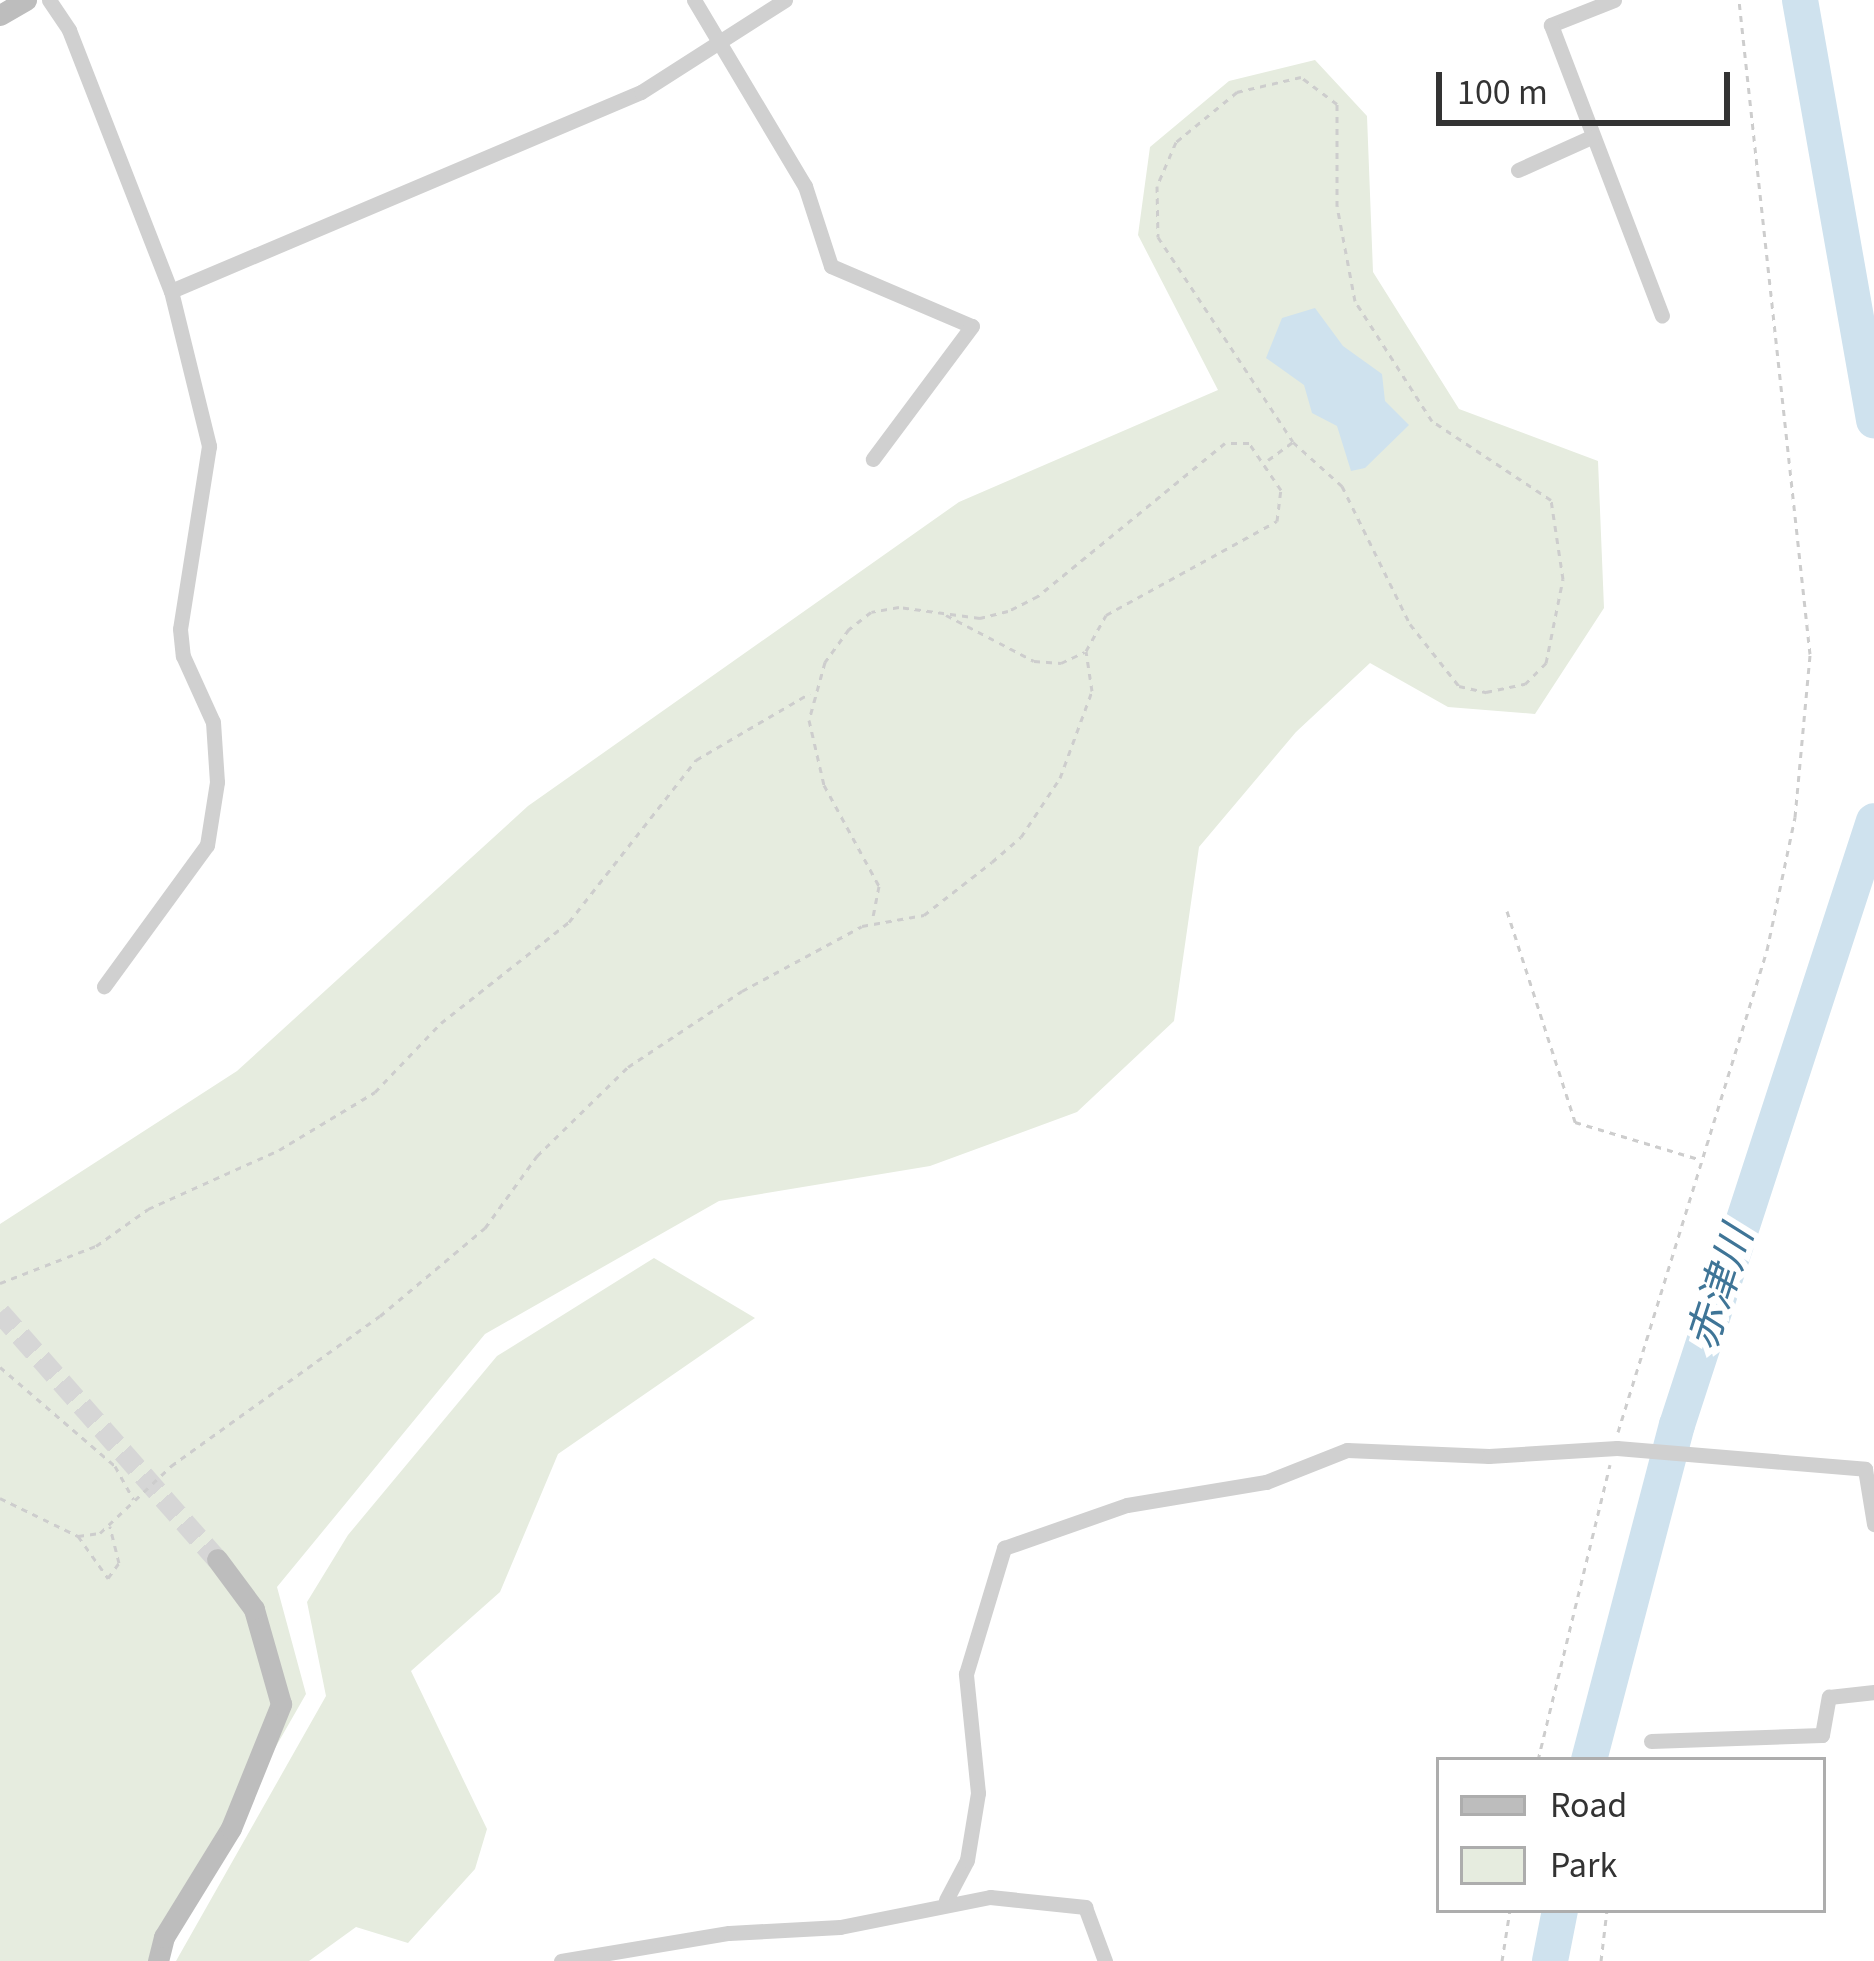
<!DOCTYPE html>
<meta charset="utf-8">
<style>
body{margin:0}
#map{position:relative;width:1874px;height:1961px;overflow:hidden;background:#fff;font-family:"Source Sans 3","Noto Sans JP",sans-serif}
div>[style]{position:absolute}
.green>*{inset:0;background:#e6ecdf}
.water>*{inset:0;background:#cfe2ee}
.river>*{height:36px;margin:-18px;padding:0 18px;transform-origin:18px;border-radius:18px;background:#cfe2ee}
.secondary-tunnel>*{height:21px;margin-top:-10.5px;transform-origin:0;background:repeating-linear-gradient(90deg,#d6d6d6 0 21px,transparent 0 31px)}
.path>*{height:3px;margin-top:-1.5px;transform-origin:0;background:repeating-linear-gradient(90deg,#cdcdcd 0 6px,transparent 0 12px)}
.street>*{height:15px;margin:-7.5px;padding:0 7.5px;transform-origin:7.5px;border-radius:7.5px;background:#d0d0d0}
.secondary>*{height:21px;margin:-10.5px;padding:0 10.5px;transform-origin:10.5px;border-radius:10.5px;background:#bdbdbd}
span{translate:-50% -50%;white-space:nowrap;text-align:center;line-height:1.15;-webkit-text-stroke:12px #fff;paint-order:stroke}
.water-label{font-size:42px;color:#3f7597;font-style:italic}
.legend{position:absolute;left:1436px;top:1757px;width:390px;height:156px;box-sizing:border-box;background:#fff;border:3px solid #adadad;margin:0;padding:15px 21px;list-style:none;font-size:36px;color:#333}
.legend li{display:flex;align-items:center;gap:24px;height:60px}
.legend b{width:60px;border:3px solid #adadad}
.scale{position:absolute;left:1436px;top:72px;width:294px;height:54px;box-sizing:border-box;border:6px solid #333;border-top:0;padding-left:15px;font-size:36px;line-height:42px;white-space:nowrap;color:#333;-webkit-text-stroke:9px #fff;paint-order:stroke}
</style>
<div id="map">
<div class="green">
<i style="clip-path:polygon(1315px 60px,1367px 116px,1373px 272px,1459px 409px,1598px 461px,1604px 608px,1535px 714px,1448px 707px,1370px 663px,1296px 732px,1199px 847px,1174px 1021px,1077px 1112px,930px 1166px,719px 1201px,485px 1334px,277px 1587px,306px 1694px,153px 1961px,0 1961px,0 1224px,237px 1071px,528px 806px,959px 502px,1218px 390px,1138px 235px,1150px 147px,1229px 81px)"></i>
<i style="clip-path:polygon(654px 1258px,755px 1318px,558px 1454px,500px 1592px,411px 1671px,487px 1829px,475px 1869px,408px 1943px,356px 1927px,309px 1961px,176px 1961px,326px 1696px,307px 1602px,348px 1535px,497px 1356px)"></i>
</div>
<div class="water">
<i style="clip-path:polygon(1315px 308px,1343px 346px,1382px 374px,1385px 401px,1409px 425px,1365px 468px,1351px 471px,1337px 426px,1312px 413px,1304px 385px,1266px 358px,1282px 318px)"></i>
</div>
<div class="river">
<i style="left:1800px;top:0;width:427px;rotate:80deg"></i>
<i style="left:1589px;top:1760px;width:346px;rotate:-75.3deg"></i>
<i style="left:1677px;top:1425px;width:635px;rotate:-71.94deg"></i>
<i style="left:1550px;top:1961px;width:52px;rotate:-78.9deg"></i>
</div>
<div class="secondary-tunnel">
<i style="left:0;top:1312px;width:329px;rotate:48.7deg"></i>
</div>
<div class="path">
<i style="left:1268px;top:460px;width:31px;rotate:-36deg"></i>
<i style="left:1293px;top:442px;width:66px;rotate:41.9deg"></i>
<i style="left:1342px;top:486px;width:154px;rotate:63.8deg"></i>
<i style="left:1410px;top:624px;width:79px;rotate:51.7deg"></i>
<i style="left:1459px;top:686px;width:28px;rotate:13deg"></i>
<i style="left:1486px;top:692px;width:40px;rotate:-12deg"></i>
<i style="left:1525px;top:684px;width:30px;rotate:-45deg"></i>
<i style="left:1546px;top:663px;width:86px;rotate:-78.6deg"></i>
<i style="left:1563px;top:579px;width:80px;rotate:-98.6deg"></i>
<i style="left:1551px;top:500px;width:143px;rotate:-146.4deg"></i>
<i style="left:1432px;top:421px;width:143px;rotate:-122.7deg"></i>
<i style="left:1355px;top:301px;width:97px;rotate:-100.7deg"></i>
<i style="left:1337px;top:206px;width:102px;rotate:-90deg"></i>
<i style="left:1337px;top:104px;width:45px;rotate:-143.1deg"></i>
<i style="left:1301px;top:77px;width:66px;rotate:166.8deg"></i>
<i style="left:1237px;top:92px;width:79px;rotate:140.7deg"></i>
<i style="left:1176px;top:142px;width:48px;rotate:113.4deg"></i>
<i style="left:1157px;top:186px;width:51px;rotate:88.9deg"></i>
<i style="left:1158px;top:237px;width:245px;rotate:56.6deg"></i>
<i style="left:946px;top:615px;width:99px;rotate:27.6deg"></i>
<i style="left:1034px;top:661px;width:27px;rotate:4deg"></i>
<i style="left:1061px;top:663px;width:26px;rotate:-25deg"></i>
<i style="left:1507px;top:911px;width:222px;rotate:72.1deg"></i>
<i style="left:1575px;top:1122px;width:128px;rotate:16.7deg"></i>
<i style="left:0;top:1283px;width:103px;rotate:-21.1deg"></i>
<i style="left:96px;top:1246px;width:64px;rotate:-35.4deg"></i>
<i style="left:148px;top:1209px;width:144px;rotate:-24.2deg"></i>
<i style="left:279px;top:1150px;width:112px;rotate:-31.1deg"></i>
<i style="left:375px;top:1092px;width:95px;rotate:-46.3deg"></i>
<i style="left:441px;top:1023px;width:163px;rotate:-38.3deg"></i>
<i style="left:569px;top:922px;width:206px;rotate:-51.9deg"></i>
<i style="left:696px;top:760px;width:132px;rotate:-30.4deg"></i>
<i style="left:0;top:1367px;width:152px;rotate:40.7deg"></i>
<i style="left:115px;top:1466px;width:38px;rotate:61deg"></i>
<i style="left:1618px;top:1432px;width:505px;rotate:-72.82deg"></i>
<i style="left:1767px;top:950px;width:136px;rotate:-78.1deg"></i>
<i style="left:1795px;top:817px;width:164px;rotate:-84.7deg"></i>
<i style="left:1810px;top:654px;width:658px;rotate:-96.2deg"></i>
<i style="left:0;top:1498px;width:87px;rotate:26deg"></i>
<i style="left:78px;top:1536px;width:22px;rotate:-8deg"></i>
<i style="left:100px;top:1533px;width:98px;rotate:-43.3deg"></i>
<i style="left:171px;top:1466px;width:257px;rotate:-35.7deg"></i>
<i style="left:380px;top:1316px;width:137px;rotate:-40deg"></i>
<i style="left:485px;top:1228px;width:89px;rotate:-54.2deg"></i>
<i style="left:537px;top:1156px;width:127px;rotate:-44.4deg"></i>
<i style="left:628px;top:1067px;width:137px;rotate:-33.7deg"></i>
<i style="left:742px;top:991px;width:136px;rotate:-28.4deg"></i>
<i style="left:862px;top:926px;width:63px;rotate:-10.1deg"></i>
<i style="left:924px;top:915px;width:86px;rotate:-37.9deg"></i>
<i style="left:992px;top:862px;width:38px;rotate:-41deg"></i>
<i style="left:1021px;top:837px;width:71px;rotate:-56.5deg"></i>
<i style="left:1060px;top:778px;width:93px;rotate:-69.8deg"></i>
<i style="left:1092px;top:691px;width:40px;rotate:-98.5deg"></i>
<i style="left:1086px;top:651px;width:41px;rotate:-60.9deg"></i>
<i style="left:1106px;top:615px;width:195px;rotate:-28.8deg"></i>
<i style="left:1277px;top:521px;width:31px;rotate:-83deg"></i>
<i style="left:1281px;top:490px;width:57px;rotate:-124.2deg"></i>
<i style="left:1249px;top:443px;width:24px;rotate:180deg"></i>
<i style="left:1225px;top:443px;width:242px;rotate:140.7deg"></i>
<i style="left:1038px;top:596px;width:34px;rotate:153deg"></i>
<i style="left:1008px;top:611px;width:29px;rotate:166deg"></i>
<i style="left:980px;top:618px;width:82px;rotate:-172.3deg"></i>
<i style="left:899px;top:607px;width:28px;rotate:170deg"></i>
<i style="left:871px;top:612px;width:28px;rotate:142deg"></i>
<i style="left:849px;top:629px;width:41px;rotate:126deg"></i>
<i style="left:825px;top:662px;width:60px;rotate:105.4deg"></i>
<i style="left:809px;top:720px;width:67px;rotate:77deg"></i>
<i style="left:824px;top:785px;width:115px;rotate:61.4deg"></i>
<i style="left:879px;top:886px;width:36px;rotate:101deg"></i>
<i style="left:78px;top:1536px;width:52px;rotate:54.5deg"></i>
<i style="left:108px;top:1578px;width:19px;rotate:-54deg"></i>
<i style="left:119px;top:1563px;width:38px;rotate:-104deg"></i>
<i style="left:1538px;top:1760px;width:304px;rotate:-76.3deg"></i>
<i style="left:1502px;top:1961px;width:52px;rotate:-81.1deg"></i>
<i style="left:1601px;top:1961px;width:51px;rotate:-83.3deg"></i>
</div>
<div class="street">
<i style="left:49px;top:0;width:36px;rotate:56deg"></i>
<i style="left:69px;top:30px;width:280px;rotate:68.7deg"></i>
<i style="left:171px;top:291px;width:160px;rotate:76.2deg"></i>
<i style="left:209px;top:446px;width:185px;rotate:99deg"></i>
<i style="left:180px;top:629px;width:27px;rotate:84deg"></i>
<i style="left:183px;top:656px;width:72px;rotate:65.6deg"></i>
<i style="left:213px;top:722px;width:60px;rotate:86.2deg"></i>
<i style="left:217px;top:782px;width:64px;rotate:99deg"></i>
<i style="left:207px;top:845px;width:175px;rotate:126.1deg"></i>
<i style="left:694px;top:0;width:217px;rotate:59.2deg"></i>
<i style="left:805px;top:186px;width:84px;rotate:72deg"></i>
<i style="left:831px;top:266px;width:153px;rotate:23.1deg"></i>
<i style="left:972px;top:326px;width:166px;rotate:126.7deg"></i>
<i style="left:1614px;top:0;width:68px;rotate:158.4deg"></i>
<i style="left:1551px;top:25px;width:311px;rotate:69.1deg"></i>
<i style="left:1518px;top:170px;width:80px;rotate:-24.3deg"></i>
<i style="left:171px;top:291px;width:510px;rotate:-22.95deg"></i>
<i style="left:641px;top:92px;width:171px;rotate:-32.6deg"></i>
<i style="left:1651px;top:1741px;width:171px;rotate:-2deg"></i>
<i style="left:1822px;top:1735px;width:39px;rotate:-80deg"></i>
<i style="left:1829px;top:1697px;width:45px;rotate:-6.3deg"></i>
<i style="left:946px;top:1900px;width:45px;rotate:-62.3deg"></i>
<i style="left:967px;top:1860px;width:68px;rotate:-80.7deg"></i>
<i style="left:978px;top:1793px;width:120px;rotate:-95.8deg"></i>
<i style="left:966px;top:1674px;width:132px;rotate:-73.2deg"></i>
<i style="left:1004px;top:1548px;width:130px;rotate:-19.3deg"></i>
<i style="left:1127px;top:1505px;width:141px;rotate:-9.4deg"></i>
<i style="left:1266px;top:1482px;width:87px;rotate:-21.6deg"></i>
<i style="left:1347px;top:1450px;width:142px;rotate:2.4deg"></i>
<i style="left:1489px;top:1456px;width:128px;rotate:-3.6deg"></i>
<i style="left:1617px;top:1448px;width:249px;rotate:4.8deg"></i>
<i style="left:1865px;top:1469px;width:56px;rotate:80.7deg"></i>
<i style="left:561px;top:1961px;width:170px;rotate:-9.5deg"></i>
<i style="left:729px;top:1933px;width:111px;rotate:-3.1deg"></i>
<i style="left:840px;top:1927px;width:153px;rotate:-11.3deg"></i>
<i style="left:990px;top:1897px;width:96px;rotate:6deg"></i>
<i style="left:1085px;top:1907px;width:58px;rotate:69.7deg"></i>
</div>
<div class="secondary">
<i style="left:0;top:15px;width:30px;rotate:-30deg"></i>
<i style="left:158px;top:1961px;width:25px;rotate:-76deg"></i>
<i style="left:164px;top:1937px;width:128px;rotate:-58.4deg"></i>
<i style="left:231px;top:1828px;width:134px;rotate:-68deg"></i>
<i style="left:281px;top:1704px;width:99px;rotate:-105.9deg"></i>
<i style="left:254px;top:1609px;width:62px;rotate:-126.5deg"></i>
</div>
<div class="water-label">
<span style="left:1721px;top:1288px;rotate:-72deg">赤津川</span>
</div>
<ul class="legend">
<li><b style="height:15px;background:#bdbdbd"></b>Road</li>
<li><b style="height:33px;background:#e6ecdf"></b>Park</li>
</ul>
<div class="scale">100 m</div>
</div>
